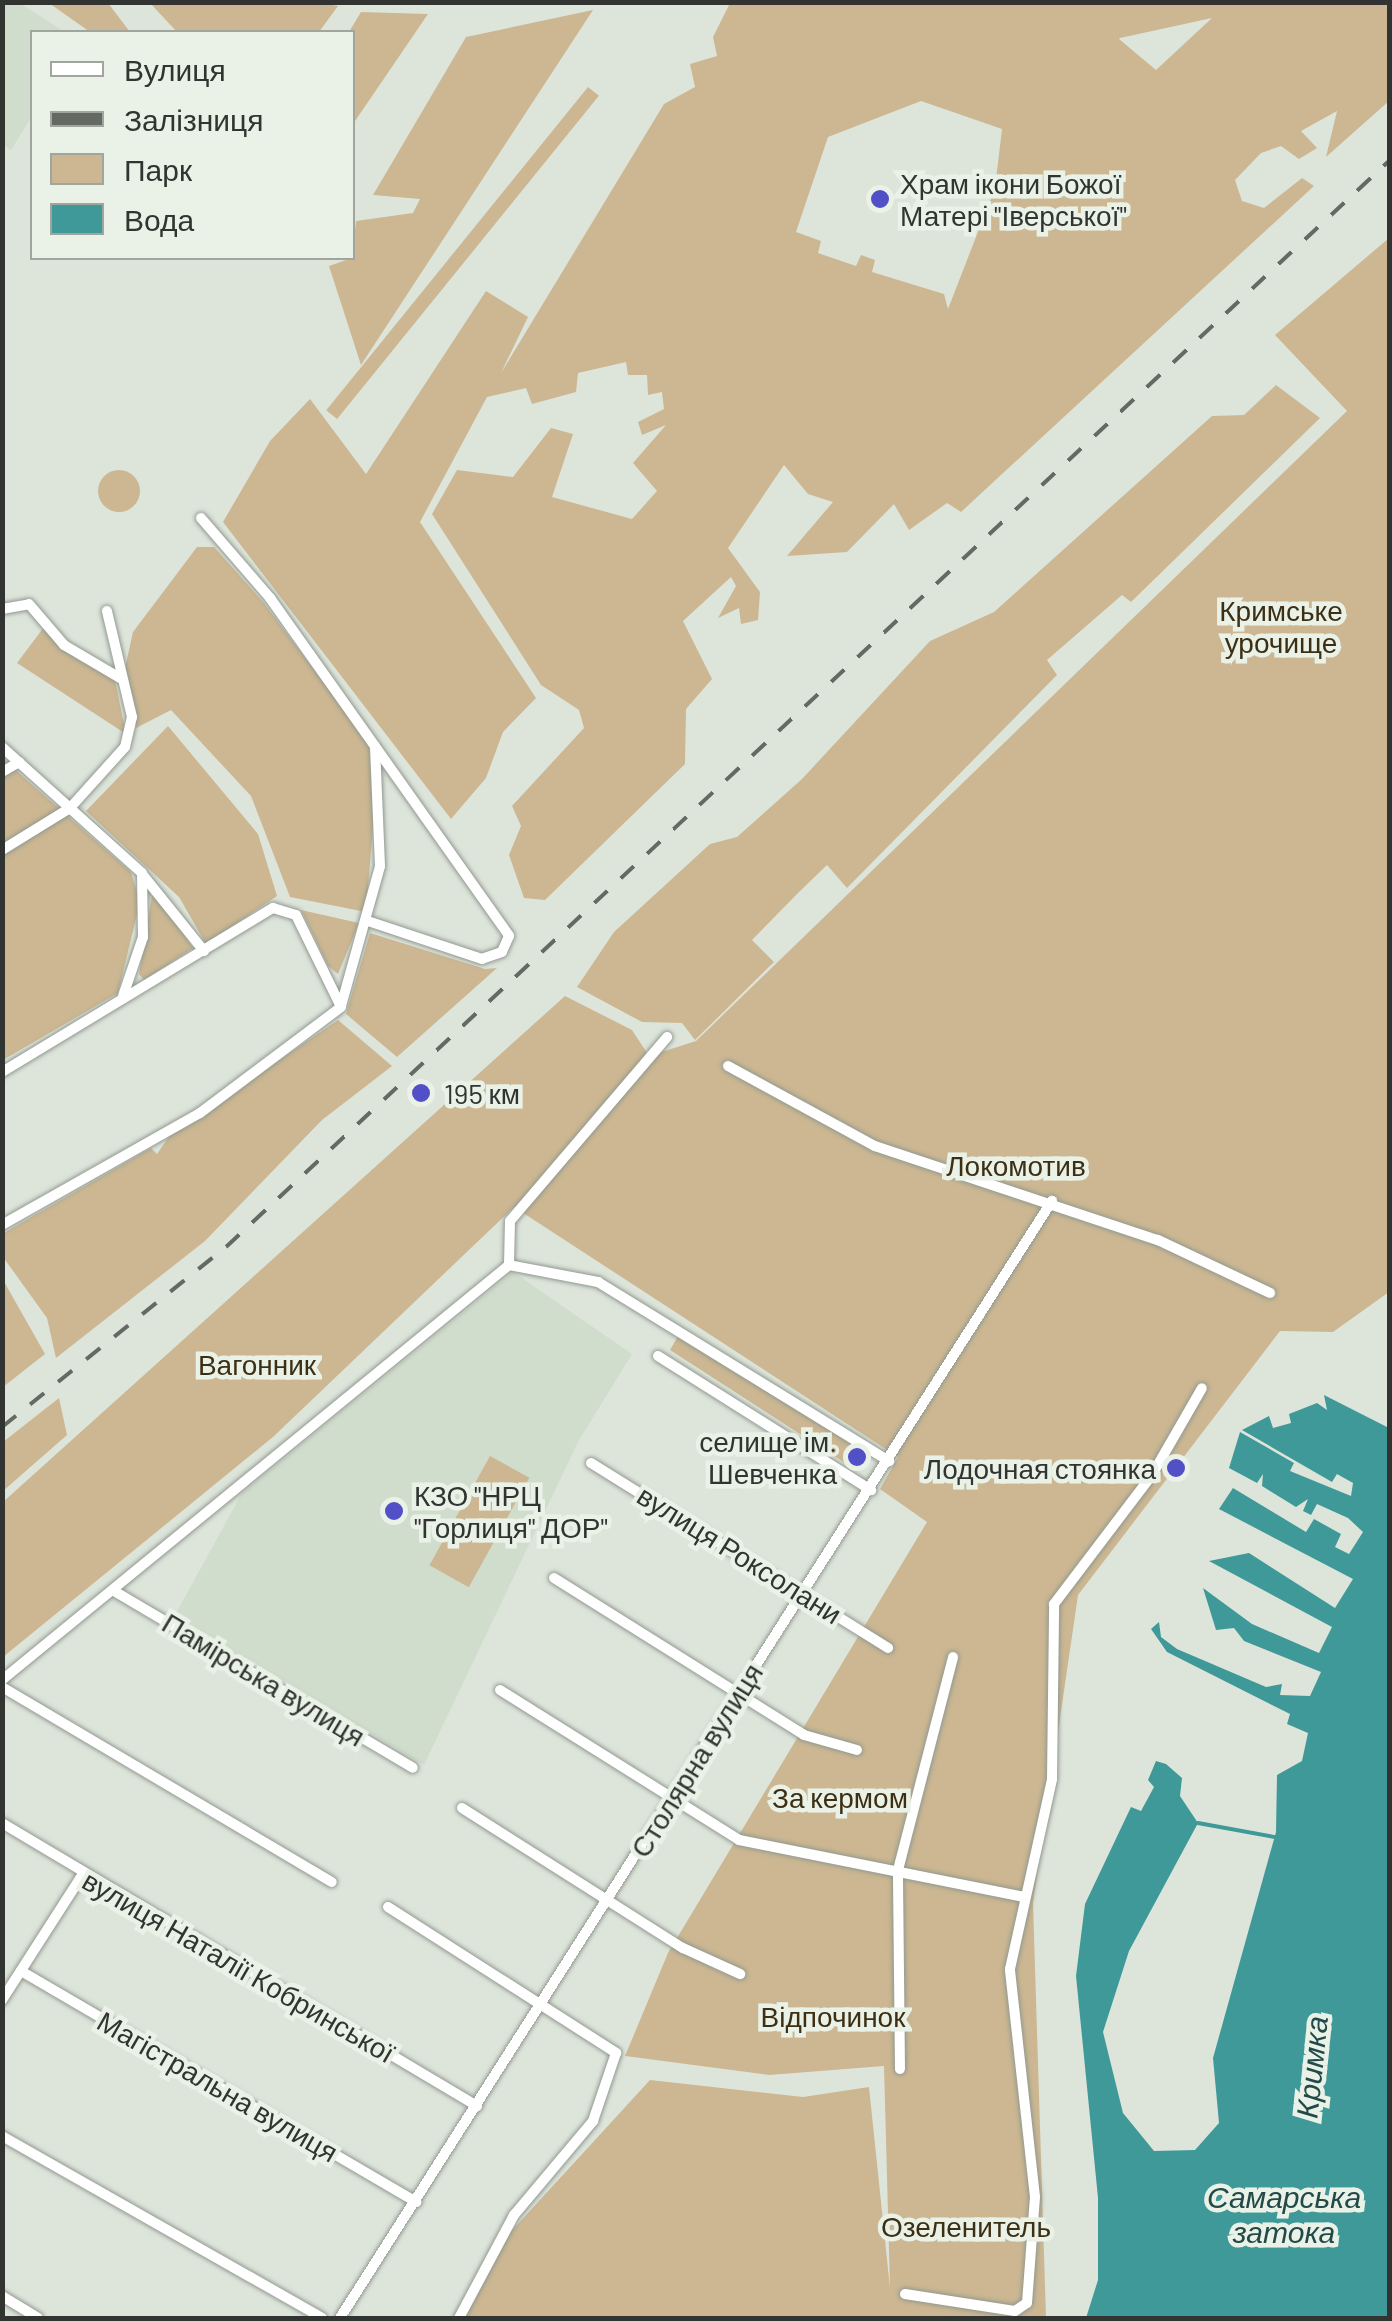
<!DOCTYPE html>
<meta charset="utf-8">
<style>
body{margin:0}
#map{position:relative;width:1392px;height:2321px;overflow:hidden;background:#dde5db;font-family:Barlow,sans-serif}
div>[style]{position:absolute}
.built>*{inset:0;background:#d0dccc}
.green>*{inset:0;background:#ccb792;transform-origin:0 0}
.round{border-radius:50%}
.water>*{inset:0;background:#3f9998}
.stream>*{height:4px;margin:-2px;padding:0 2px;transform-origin:2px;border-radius:2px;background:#3f9998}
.roads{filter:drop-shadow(0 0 2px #929990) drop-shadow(0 0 2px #929990)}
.street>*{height:10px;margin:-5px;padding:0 5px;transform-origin:5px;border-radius:5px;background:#fff}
.rail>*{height:4px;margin-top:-2px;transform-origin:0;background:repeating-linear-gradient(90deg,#646963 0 18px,transparent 0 36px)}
.dots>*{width:28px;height:28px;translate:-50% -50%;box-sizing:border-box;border:5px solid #eaf2e8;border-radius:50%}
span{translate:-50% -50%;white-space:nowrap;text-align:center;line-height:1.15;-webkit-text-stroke:9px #eaf2e8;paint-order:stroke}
.poi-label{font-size:28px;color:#313430}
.left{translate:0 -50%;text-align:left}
.right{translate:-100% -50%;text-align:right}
.park-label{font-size:28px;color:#3d2f14}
.street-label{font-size:28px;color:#313430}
.water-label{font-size:30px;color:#214a49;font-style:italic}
.frame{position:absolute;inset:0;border:5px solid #313430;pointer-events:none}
.legend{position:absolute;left:30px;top:30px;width:325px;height:230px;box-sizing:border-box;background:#eaf2e8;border:2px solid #a0a69e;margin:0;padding:12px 18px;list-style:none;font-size:30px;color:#313430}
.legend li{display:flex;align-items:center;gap:20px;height:50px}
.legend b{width:50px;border:2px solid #a0a69e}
</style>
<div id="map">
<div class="built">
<i style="clip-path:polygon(3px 2px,19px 3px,65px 32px,32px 32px,32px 116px,11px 150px,3px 145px)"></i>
<i style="clip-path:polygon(513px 1272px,632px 1354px,578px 1442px,424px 1765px,175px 1615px,242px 1493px)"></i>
</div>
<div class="green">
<i style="clip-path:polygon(49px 3px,108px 3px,130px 32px,90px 32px)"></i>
<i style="clip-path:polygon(150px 3px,317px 2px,338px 6px,319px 32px,177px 32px)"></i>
<i style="clip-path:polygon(evenodd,730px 3px,1389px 3px,1389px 101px,1326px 157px,1337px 111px,1301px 131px,1317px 148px,1299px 159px,1281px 146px,1261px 153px,1235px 180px,1242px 201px,1264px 208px,1302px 178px,1314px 186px,961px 512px,947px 503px,909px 530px,894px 504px,847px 552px,787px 556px,833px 502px,808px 494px,784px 465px,728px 548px,760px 592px,758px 620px,741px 624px,739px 608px,718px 618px,736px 586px,731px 577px,683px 621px,712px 679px,686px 709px,685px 764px,545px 900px,524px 898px,509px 855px,521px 826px,512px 806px,584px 728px,579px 710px,541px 685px,432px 514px,457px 470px,513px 477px,551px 428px,573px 434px,552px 497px,632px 519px,657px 491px,633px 463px,666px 425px,642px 435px,638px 422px,664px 409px,662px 392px,648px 395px,647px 375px,628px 375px,626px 362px,578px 373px,576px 392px,532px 404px,526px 388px,487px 397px,420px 522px,536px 698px,503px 732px,486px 778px,451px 819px,223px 522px,270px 441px,310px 399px,366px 474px,486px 291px,528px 317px,501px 373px,664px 104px,695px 87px,690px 64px,717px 56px,713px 37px,730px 3px,1212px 18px,1156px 70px,1119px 39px,1120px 38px,1212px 18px,730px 3px,921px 101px,1002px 129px,995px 188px,948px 309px,944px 294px,872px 272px,875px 260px,861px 255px,856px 266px,818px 253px,821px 241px,796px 232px,828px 137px,921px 101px)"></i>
<i style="clip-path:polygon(593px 10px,463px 209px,361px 365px,329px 266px,352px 258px,356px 221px,413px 213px,420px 199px,373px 195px,466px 37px)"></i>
<i style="clip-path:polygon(361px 12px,428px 14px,353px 124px,349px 32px)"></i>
<i style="left:588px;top:87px;width:14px;height:416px;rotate:39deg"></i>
<i style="clip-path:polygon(1389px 238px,1389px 1292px,1333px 1332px,1280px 1331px,1078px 1595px,1033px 1903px,1046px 2318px,461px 2318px,495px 2249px,650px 2080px,803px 2097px,869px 2087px,890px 2288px,884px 2066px,769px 2075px,625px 2056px,668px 1953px,927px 1522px,880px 1489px,898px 1457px,514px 1207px,273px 1437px,3px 1657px,3px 1502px,565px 996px,632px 1030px,649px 1056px,696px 1041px,1347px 411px,1275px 335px)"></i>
<i style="clip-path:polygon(1276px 385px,1320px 418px,1131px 602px,1122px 595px,1047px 660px,1057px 675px,847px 888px,827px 865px,798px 893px,752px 940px,774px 962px,695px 1040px,682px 1023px,642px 1022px,577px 987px,614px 932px,710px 844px,737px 837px,802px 779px,930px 641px,994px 612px,1212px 416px,1244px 415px)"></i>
<i class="round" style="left:98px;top:470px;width:42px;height:42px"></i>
<i style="clip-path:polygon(197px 547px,214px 547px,264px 603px,368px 742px,377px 778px,366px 912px,290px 897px,251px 796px,171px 710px,136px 728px,125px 668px,133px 632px)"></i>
<i style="clip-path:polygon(47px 623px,61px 645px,115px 680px,126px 734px,17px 663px)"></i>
<i style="clip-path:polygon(168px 726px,258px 834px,277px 896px,206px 944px,179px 897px,86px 811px)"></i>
<i style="clip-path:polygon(2px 758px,131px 872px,140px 902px,118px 993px,3px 1060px)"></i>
<i style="clip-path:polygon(153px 889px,193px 948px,144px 980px,139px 974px)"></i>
<i style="clip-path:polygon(301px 910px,359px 923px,338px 974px,328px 966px)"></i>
<i style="clip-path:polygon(370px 933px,485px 969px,497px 968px,397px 1057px,346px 1014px)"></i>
<i style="clip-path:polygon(338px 1020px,392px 1066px,322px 1120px,205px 1241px,56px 1358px,47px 1318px,3px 1257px,2px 1234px,151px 1148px,157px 1154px,170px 1135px)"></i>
<i style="clip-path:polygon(2px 1278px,45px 1354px,3px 1387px,2px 1387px)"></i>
<i style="clip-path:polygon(678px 1336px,855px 1446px,845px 1463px,670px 1350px)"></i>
<i style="clip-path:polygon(59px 1398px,67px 1435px,3px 1491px,3px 1442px)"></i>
<i style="left:490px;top:1456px;width:45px;height:125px;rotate:29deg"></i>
</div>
<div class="water">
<i style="clip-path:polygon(1324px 1395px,1389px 1428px,1389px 2318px,1086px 2318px,1098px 2280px,1098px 2198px,1076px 1976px,1085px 1904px,1131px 1807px,1141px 1811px,1154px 1787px,1148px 1780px,1156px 1761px,1166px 1764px,1182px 1778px,1180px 1796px,1198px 1823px,1129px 1951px,1103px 2032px,1123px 2113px,1154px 2151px,1195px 2150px,1219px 2123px,1213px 2058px,1276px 1832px,1277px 1775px,1302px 1761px,1308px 1733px,1287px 1724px,1290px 1714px,1167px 1652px,1151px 1629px,1159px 1622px,1161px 1637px,1177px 1649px,1266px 1687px,1282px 1684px,1280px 1695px,1310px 1696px,1321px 1672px,1244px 1641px,1234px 1628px,1216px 1630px,1203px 1588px,1252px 1624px,1319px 1653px,1332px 1627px,1209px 1561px,1249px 1553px,1335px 1608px,1353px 1579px,1219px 1509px,1233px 1488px,1306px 1532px,1314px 1519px,1341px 1534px,1335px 1547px,1349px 1554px,1363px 1532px,1348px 1518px,1317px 1504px,1311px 1515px,1303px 1511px,1308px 1499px,1296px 1507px,1262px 1486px,1263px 1474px,1257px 1483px,1229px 1468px,1240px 1432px,1294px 1463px,1290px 1471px,1351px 1496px,1353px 1483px,1337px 1474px,1332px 1482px,1242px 1430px,1269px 1416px,1273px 1428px,1291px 1423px,1289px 1414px,1317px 1403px,1327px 1410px)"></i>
</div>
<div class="stream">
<i style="left:1198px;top:1823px;width:77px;rotate:10.4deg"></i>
</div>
<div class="roads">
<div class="street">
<i style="left:201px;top:518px;width:106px;rotate:49.2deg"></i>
<i style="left:270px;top:598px;width:414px;rotate:54.7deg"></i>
<i style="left:509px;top:936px;width:17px;rotate:114deg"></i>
<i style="left:502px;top:952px;width:21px;rotate:161deg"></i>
<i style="left:482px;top:959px;width:120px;rotate:-161.6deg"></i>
<i style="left:2px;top:609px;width:27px;rotate:-10deg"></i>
<i style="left:29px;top:604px;width:54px;rotate:49.5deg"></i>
<i style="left:64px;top:645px;width:65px;rotate:30.5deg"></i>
<i style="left:2px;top:747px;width:188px;rotate:42deg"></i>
<i style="left:142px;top:873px;width:64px;rotate:89.1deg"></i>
<i style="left:143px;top:937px;width:62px;rotate:108.7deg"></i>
<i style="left:2px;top:772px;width:20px;rotate:-30deg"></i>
<i style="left:2px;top:850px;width:80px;rotate:-31.7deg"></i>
<i style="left:70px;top:808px;width:82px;rotate:-48deg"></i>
<i style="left:125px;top:747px;width:31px;rotate:-77deg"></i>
<i style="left:132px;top:717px;width:109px;rotate:-103.3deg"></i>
<i style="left:142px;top:874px;width:99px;rotate:51.2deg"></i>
<i style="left:341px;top:1006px;width:145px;rotate:-74.4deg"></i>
<i style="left:380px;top:866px;width:120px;rotate:-92.4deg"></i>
<i style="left:728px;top:1066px;width:167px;rotate:28.6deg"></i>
<i style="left:875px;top:1146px;width:298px;rotate:18.4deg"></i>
<i style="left:1158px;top:1240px;width:124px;rotate:25.3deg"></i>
<i style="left:2px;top:1072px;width:317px;rotate:-31.2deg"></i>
<i style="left:273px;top:908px;width:24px;rotate:17deg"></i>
<i style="left:296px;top:915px;width:102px;rotate:63.9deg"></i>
<i style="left:2px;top:1225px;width:227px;rotate:-29.5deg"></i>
<i style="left:200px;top:1113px;width:176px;rotate:-36.9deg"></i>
<i style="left:509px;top:1265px;width:91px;rotate:10.8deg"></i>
<i style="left:598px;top:1282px;width:342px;rotate:31.6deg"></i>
<i style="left:658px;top:1356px;width:252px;rotate:32.2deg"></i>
<i style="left:591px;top:1463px;width:350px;rotate:31.9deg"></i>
<i style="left:554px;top:1578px;width:295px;rotate:32.1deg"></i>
<i style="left:804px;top:1735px;width:55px;rotate:15.8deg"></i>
<i style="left:114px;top:1591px;width:347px;rotate:30.6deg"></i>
<i style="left:2px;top:1680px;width:655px;rotate:-39.3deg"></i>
<i style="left:509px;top:1265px;width:44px;rotate:-88.7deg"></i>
<i style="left:510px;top:1221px;width:242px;rotate:-49.5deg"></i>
<i style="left:2px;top:1687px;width:383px;rotate:30.6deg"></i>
<i style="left:500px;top:1690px;width:282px;rotate:32.1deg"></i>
<i style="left:739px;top:1840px;width:291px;rotate:11.3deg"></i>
<i style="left:462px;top:1808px;width:262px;rotate:32.4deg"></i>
<i style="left:683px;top:1948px;width:63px;rotate:24.5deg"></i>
<i style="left:2px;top:1823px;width:553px;rotate:30.79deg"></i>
<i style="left:388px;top:1907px;width:271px;rotate:32.6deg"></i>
<i style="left:616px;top:2053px;width:72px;rotate:108.7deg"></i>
<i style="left:593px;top:2121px;width:123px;rotate:130deg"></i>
<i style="left:514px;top:2215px;width:117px;rotate:118.1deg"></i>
<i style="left:21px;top:1971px;width:458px;rotate:30.3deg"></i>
<i style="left:2px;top:2000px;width:150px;rotate:-57.3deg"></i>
<i style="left:900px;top:2069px;width:199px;rotate:-90.6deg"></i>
<i style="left:898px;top:1870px;width:220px;rotate:-75.5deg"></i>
<i style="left:2px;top:2136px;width:368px;rotate:29.6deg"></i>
<i style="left:905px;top:2294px;width:111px;rotate:8.8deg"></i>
<i style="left:1015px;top:2311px;width:14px;rotate:-34deg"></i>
<i style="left:1027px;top:2303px;width:106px;rotate:-85.7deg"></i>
<i style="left:1035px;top:2197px;width:229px;rotate:-96.3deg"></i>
<i style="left:1010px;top:1969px;width:195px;rotate:-77.5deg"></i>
<i style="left:1052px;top:1779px;width:175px;rotate:-89.3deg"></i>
<i style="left:1054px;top:1604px;width:162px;rotate:-52.8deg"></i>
<i style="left:1152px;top:1475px;width:100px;rotate:-60.1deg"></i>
<i style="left:2px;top:2296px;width:42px;rotate:31.4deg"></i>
<i style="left:340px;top:2318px;width:1325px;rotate:-57.49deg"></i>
</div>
</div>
<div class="rail">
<i style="left:2px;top:1427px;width:287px;rotate:-38.8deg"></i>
<i style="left:226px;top:1247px;width:1593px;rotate:-43.04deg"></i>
</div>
<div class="dots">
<i style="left:880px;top:199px;background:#5150c6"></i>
<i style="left:421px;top:1093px;background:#5150c6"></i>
<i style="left:857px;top:1457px;background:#5150c6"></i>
<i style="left:1176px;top:1468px;background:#5150c6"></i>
<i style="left:394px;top:1511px;background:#5150c6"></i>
</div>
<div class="poi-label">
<span class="left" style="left:900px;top:199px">Храм ікони Божої<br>Матері "Іверської"</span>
<span class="left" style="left:444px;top:1093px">195 км</span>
<span class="right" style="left:837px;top:1457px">селище ім.<br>Шевченка</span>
<span class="right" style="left:1156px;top:1468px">Лодочная стоянка</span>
<span class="left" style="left:414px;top:1511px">КЗО "НРЦ<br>"Горлиця" ДОР"</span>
</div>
<div class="park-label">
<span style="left:1281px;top:626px">Кримське<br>урочище</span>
<span style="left:1016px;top:1165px">Локомотив</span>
<span style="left:257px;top:1364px">Вагонник</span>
<span style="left:840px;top:1797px">За кермом</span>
<span style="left:833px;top:2016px">Відпочинок</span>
<span style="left:966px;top:2226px">Озеленитель</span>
</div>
<div class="street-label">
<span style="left:740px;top:1554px;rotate:32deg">вулиця Роксолани</span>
<span style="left:264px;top:1679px;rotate:31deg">Памірська вулиця</span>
<span style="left:696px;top:1760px;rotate:-58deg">Столярна вулиця</span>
<span style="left:239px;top:1966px;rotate:30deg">вулиця Наталії Кобринської</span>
<span style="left:218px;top:2086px;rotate:30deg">Магістральна вулиця</span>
</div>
<div class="water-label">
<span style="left:1311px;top:2067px;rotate:-84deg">Кримка</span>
<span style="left:1284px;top:2213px">Самарська<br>затока</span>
</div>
<div class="frame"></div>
<ul class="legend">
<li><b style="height:12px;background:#fff"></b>Вулиця</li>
<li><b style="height:12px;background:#646963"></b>Залізниця</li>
<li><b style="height:28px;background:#ccb792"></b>Парк</li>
<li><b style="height:28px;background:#3f9998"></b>Вода</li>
</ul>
</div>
